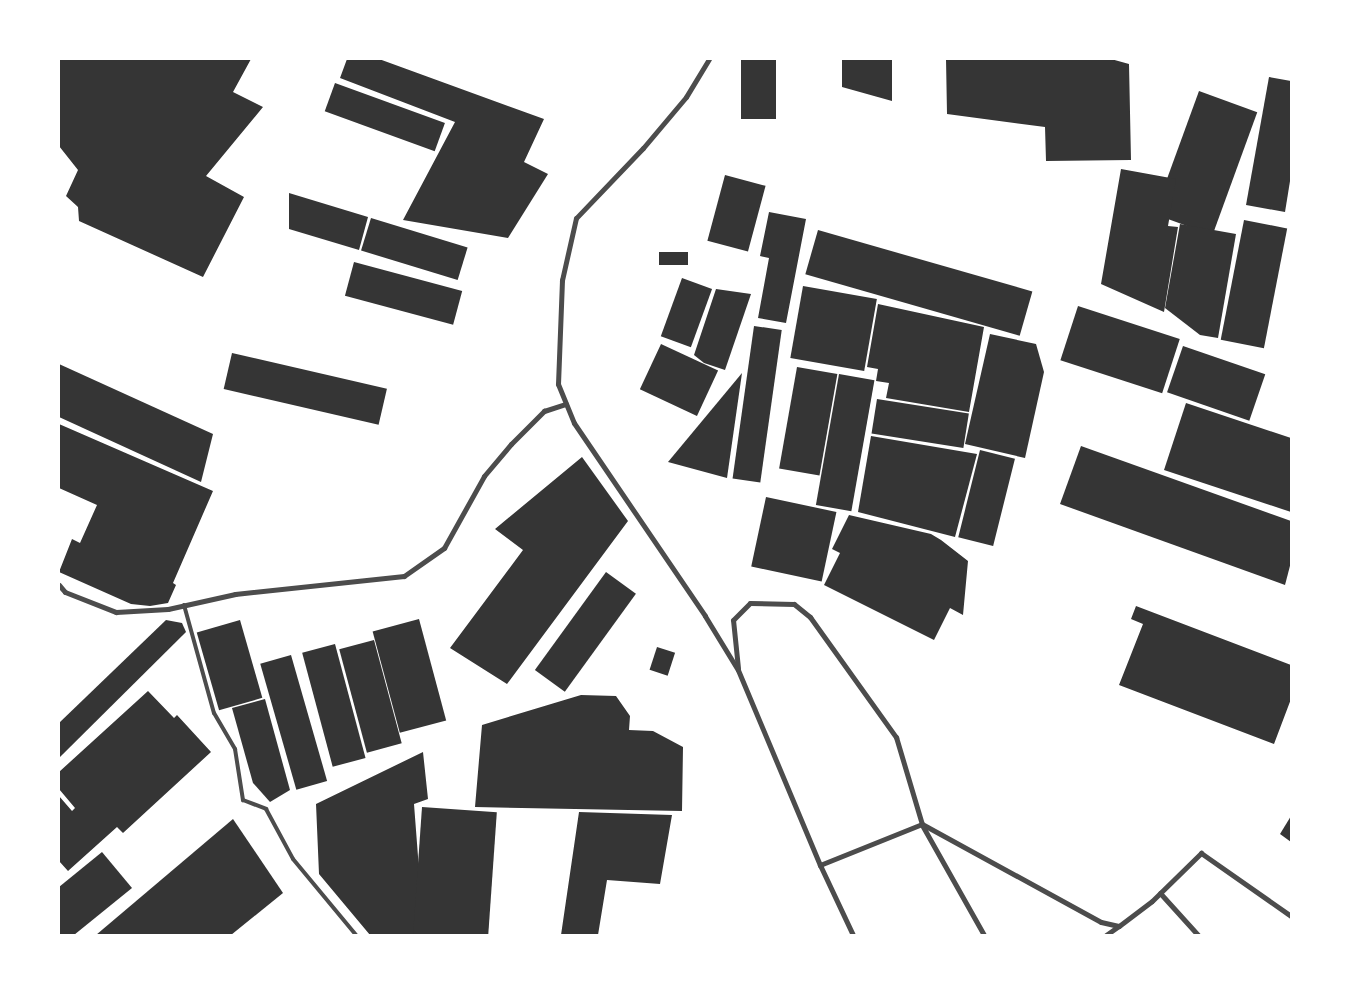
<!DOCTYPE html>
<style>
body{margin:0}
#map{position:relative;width:1350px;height:994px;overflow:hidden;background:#fff;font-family:"Sofia Sans Condensed",sans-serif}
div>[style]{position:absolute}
.building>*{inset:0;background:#353535;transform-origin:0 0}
.service>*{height:4px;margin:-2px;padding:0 2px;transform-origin:2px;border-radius:2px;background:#4c4c4c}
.minor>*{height:5px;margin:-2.5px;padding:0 2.5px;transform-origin:2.5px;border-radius:2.5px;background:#4c4c4c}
span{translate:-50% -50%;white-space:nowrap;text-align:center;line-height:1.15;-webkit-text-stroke:5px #fff;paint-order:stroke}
.frame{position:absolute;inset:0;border:60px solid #fff;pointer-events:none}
</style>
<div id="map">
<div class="building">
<i style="clip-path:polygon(59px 59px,251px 59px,233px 92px,263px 107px,206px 176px,244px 197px,203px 277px,79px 221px,78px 207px,66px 196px,78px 170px,59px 146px)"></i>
<i style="clip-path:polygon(347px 59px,379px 59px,544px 119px,524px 162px,548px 174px,508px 238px,403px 220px,455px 122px,340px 78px)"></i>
<i style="left:741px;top:59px;width:35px;height:60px"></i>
<i style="clip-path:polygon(842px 59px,892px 59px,892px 101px,842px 87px)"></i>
<i style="clip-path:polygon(946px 59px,1111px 59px,1129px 64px,1131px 160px,1046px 161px,1045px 127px,947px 114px)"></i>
<i style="clip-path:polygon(1269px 77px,1291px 81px,1291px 175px,1285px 212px,1246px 205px)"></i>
<i style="left:335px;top:83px;width:117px;height:30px;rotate:20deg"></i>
<i style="left:1199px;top:91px;width:62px;height:131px;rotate:20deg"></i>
<i style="clip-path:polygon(1121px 169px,1176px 179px,1168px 226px,1178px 227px,1164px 312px,1101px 284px)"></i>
<i style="left:725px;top:175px;width:42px;height:68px;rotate:15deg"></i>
<i style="clip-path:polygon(289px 193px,368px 217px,359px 250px,289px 229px)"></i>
<i style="clip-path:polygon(769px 212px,806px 219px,786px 323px,758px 318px,769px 258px,760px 256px)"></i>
<i style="left:371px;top:218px;width:101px;height:34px;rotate:17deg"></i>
<i style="left:1244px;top:220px;width:44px;height:122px;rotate:11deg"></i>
<i style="clip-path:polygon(1180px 224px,1236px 234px,1218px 338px,1200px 335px,1165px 308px)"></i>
<i style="left:818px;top:230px;width:223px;height:46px;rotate:16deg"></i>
<i style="left:688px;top:252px;width:13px;height:29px;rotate:90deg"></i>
<i style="left:354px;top:262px;width:112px;height:35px;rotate:15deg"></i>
<i style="left:682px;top:278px;width:32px;height:62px;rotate:20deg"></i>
<i style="left:803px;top:286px;width:75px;height:73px;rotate:10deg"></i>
<i style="clip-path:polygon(716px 289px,751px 294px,725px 370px,704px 363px,694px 355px)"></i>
<i style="clip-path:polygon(878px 304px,984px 327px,969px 412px,886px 398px,889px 383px,876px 381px,878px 369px,867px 367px)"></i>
<i style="left:1078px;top:306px;width:107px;height:57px;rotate:18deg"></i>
<i style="left:754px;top:326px;width:28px;height:154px;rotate:8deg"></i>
<i style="clip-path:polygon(990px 334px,1036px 344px,1044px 372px,1025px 458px,965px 444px)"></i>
<i style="left:661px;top:344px;width:63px;height:50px;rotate:25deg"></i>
<i style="left:1183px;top:346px;width:87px;height:49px;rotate:19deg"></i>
<i style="left:232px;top:353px;width:159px;height:37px;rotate:13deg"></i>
<i style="clip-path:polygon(59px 364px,213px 434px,201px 482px,59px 417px)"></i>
<i style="left:797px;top:367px;width:41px;height:103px;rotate:10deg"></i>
<i style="clip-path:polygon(742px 373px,727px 478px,668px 462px)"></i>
<i style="left:839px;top:374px;width:36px;height:133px;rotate:10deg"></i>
<i style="left:877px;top:399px;width:93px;height:35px;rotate:9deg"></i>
<i style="clip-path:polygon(1186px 403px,1291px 438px,1291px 512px,1164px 470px)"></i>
<i style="clip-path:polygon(59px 424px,213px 491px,173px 583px,176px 585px,168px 603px,150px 606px,131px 604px,59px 572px,72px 539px,80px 543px,97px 505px,59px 488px)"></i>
<i style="clip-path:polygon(871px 436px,977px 454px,955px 537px,858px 512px)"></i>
<i style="clip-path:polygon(1081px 446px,1291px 521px,1291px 562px,1285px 585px,1060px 504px)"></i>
<i style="left:980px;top:450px;width:36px;height:90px;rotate:14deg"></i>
<i style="clip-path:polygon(582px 457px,628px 521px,507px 684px,450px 648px,523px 550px,495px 529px)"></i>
<i style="left:766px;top:497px;width:72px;height:71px;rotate:12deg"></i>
<i style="clip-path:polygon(849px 515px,931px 534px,941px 540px,968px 561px,963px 615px,950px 608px,934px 640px,824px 585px,840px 553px,832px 549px)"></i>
<i style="left:606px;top:572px;width:37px;height:121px;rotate:36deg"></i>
<i style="clip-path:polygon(1136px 606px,1291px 665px,1291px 699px,1274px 744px,1119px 685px,1143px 624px,1131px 619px)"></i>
<i style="left:419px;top:619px;width:105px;height:48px;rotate:75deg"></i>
<i style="clip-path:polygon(166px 620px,182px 623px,186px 632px,59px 758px,59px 723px)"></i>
<i style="left:240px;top:620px;width:81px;height:45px;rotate:74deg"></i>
<i style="left:374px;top:640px;width:107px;height:36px;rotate:75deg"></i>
<i style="left:335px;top:644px;width:118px;height:34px;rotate:75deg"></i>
<i style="left:657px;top:647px;width:19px;height:24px;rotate:18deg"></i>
<i style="left:291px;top:655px;width:131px;height:32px;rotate:74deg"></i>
<i style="clip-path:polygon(148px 691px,174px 718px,177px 715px,211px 752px,123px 833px,117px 827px,68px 871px,59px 861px,59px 796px,72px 811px,75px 808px,59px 789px,59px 772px)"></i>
<i style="clip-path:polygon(581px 695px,616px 696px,630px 716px,629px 730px,653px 731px,683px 747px,682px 811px,475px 807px,482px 725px)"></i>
<i style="clip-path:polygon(265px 699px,290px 790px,270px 802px,253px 783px,232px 708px)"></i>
<i style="clip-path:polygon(423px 752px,428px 799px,414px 804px,424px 935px,370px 935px,319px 874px,316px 804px)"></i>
<i style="left:422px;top:807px;width:75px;height:128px;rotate:4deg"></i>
<i style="clip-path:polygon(579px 812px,672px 815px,660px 884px,607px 880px,598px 935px,561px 935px)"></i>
<i style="clip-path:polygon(1291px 816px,1291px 842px,1280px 834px)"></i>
<i style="clip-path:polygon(233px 819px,283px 893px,231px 935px,96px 935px)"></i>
<i style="clip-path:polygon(102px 852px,132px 888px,74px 935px,59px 935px,59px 887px)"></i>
</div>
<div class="service">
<i style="left:184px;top:605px;width:112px;rotate:74.5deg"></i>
<i style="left:214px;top:713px;width:42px;rotate:59.7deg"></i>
<i style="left:235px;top:749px;width:52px;rotate:81.1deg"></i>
<i style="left:243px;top:800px;width:25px;rotate:21deg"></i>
<i style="left:266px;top:809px;width:57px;rotate:61.6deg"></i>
<i style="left:293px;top:859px;width:99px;rotate:50.3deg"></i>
</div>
<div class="minor">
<i style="left:709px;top:59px;width:44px;rotate:121.2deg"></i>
<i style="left:686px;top:97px;width:67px;rotate:130.1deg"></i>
<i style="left:643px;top:148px;width:97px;rotate:133.7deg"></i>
<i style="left:576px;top:218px;width:64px;rotate:102.7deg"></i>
<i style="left:562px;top:280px;width:104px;rotate:92.2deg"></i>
<i style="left:558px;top:384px;width:42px;rotate:67.7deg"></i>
<i style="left:574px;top:423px;width:233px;rotate:55.8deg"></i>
<i style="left:705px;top:616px;width:63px;rotate:58.6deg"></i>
<i style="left:738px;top:670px;width:212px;rotate:67.2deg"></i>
<i style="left:820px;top:865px;width:77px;rotate:64.8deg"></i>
<i style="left:59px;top:585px;width:9px;rotate:49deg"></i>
<i style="left:65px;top:592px;width:55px;rotate:21.4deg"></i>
<i style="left:116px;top:612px;width:52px;rotate:-3.3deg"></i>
<i style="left:168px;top:609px;width:69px;rotate:-12.6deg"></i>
<i style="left:235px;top:594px;width:170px;rotate:-6.1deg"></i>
<i style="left:404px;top:576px;width:49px;rotate:-35deg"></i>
<i style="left:444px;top:548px;width:82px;rotate:-60.9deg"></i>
<i style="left:484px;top:476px;width:42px;rotate:-49.8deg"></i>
<i style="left:511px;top:444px;width:47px;rotate:-45deg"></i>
<i style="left:544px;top:411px;width:23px;rotate:-18deg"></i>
<i style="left:738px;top:668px;width:48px;rotate:-95.9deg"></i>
<i style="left:733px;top:620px;width:24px;rotate:-45deg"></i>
<i style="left:750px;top:603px;width:44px;rotate:1.3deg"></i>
<i style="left:794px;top:604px;width:21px;rotate:39deg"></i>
<i style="left:810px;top:617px;width:148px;rotate:54.4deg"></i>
<i style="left:896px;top:737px;width:91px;rotate:73.4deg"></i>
<i style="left:922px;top:824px;width:110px;rotate:158.1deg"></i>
<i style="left:922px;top:824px;width:204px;rotate:28.7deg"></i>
<i style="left:1101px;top:922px;width:18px;rotate:13deg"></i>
<i style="left:1119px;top:926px;width:41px;rotate:-37.1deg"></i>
<i style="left:1152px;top:901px;width:69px;rotate:-44.4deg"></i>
<i style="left:1201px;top:853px;width:110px;rotate:35deg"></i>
<i style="left:922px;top:825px;width:126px;rotate:60.6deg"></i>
<i style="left:1160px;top:893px;width:57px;rotate:47.9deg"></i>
<i style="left:1106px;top:935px;width:16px;rotate:-35deg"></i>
</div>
<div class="frame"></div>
</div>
